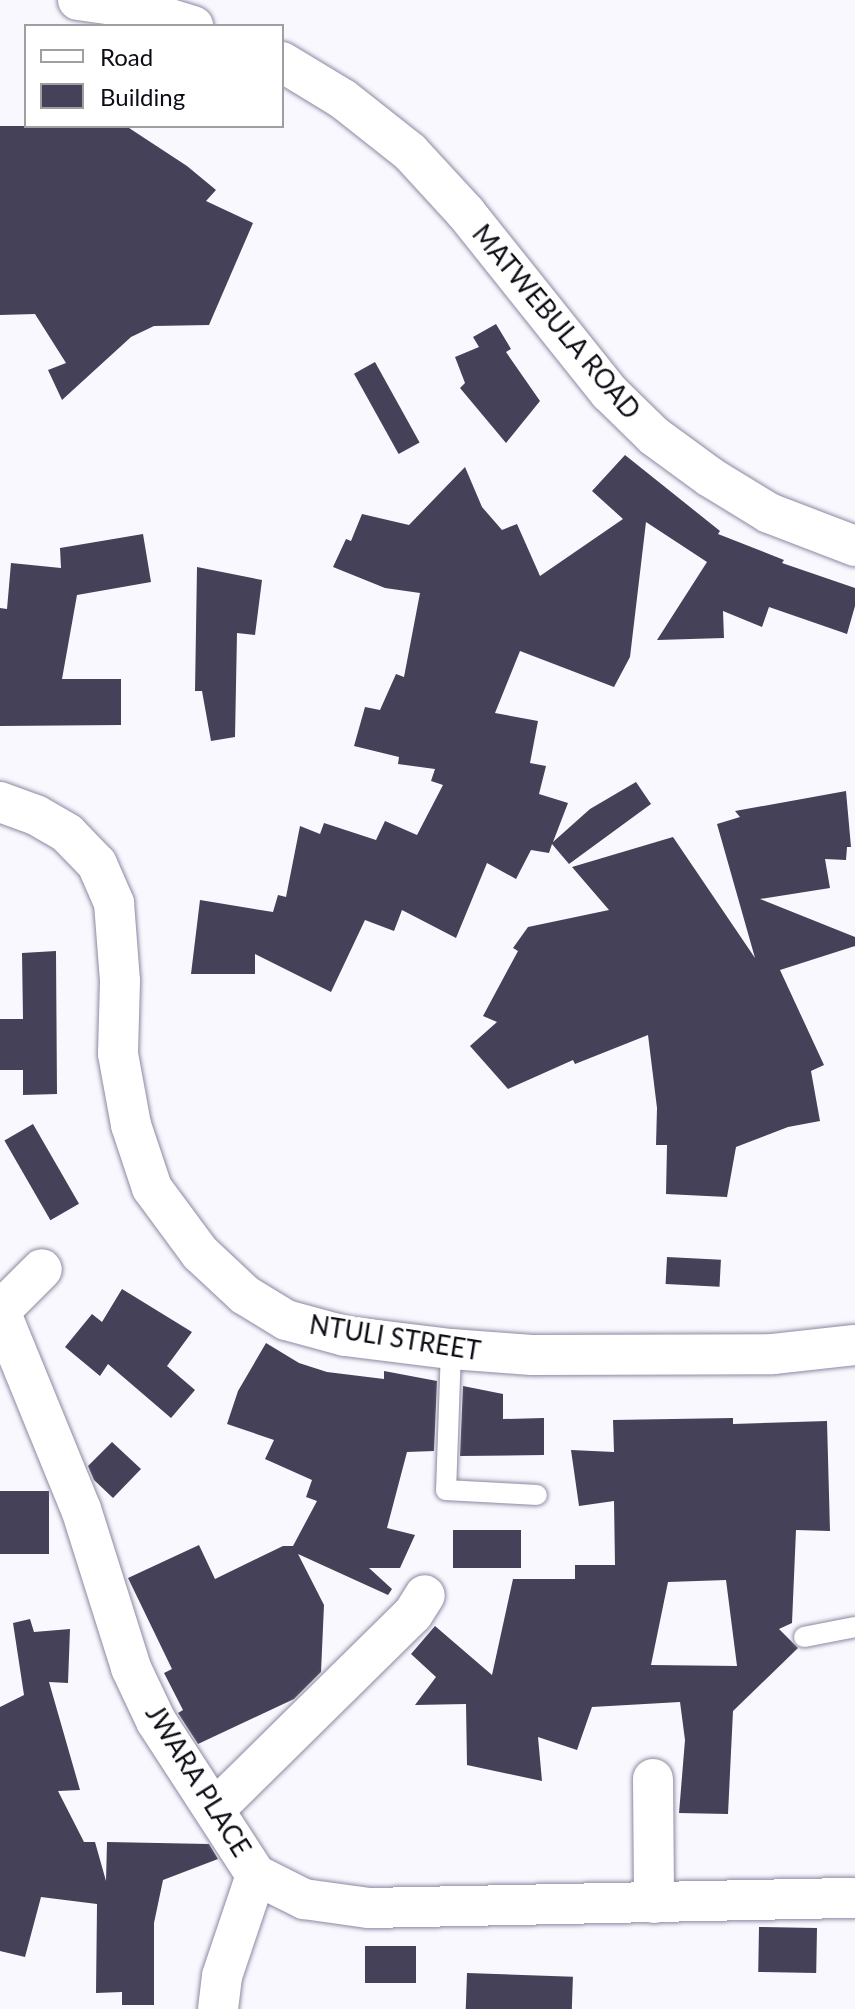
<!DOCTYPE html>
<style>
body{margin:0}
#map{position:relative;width:855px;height:2009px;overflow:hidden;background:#f9f8fe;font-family:Lato,sans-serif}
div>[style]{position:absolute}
.building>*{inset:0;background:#454158;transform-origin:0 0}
.roads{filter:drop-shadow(0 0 2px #8c88a2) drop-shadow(0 0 2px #8c88a2)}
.lane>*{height:20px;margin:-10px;padding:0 10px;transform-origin:10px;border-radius:10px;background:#fff}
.street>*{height:40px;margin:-20px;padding:0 20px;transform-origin:20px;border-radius:20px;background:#fff}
span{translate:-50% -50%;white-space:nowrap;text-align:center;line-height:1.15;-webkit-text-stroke:8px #fff;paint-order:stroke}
.street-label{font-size:26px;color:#0e0c15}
.legend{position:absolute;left:24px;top:24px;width:260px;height:104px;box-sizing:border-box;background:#fff;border:2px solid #9f9ea1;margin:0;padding:10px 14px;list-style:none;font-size:24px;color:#0e0c15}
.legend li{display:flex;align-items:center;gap:16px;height:40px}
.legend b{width:40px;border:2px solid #9f9ea1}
</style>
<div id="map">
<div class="building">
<i style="clip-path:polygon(0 126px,126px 126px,187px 166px,216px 190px,206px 201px,253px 223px,209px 325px,154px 326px,131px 337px,62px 400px,48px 370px,66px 363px,35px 314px,0 315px)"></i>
<i style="clip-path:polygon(496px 324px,511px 349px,506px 352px,540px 401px,506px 443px,460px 388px,465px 383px,455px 357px,479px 347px,473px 337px)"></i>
<i style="left:375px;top:362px;width:92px;height:24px;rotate:61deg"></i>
<i style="clip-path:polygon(625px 455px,720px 531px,718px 534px,784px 560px,782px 563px,855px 588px,855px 606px,847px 634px,769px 607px,762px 627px,723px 611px,724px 638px,657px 640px,707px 562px,646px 522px,630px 657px,614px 687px,520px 651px,495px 713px,538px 721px,530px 763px,546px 766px,539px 794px,568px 803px,553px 842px,590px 809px,636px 782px,651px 804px,569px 864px,552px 844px,549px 853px,531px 850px,516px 879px,487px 863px,456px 938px,402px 910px,394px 931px,365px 920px,331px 992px,255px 954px,255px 974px,191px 974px,200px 900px,273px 912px,278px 895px,286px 897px,300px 826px,320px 834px,324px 823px,376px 840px,385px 821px,417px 835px,443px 785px,431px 781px,435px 769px,398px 764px,399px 757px,354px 746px,365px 707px,380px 710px,396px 674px,404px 677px,420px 593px,385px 588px,333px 567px,346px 539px,351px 541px,362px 514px,409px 525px,465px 467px,482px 507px,502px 530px,517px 524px,540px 576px,623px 519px,592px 491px)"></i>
<i style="clip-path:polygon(143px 534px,151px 582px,77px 595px,62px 679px,121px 679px,121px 725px,0 726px,0 608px,7px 609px,11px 563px,61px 568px,60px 548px)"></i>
<i style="clip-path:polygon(197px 567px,262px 580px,255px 635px,237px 633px,235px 737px,211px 741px,202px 691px,195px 691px)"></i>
<i style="clip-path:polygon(846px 791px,851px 847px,847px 847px,846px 860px,825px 859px,830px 888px,760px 899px,855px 937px,855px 946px,780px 970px,824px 1065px,811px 1071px,820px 1121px,788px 1127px,736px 1147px,727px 1197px,666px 1194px,667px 1145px,656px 1145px,657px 1108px,648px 1035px,575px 1064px,573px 1060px,508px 1089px,470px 1046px,497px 1022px,483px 1016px,518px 951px,513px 948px,528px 927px,609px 910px,572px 867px,673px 837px,755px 958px,717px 824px,740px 817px,735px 811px)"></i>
<i style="clip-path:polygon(56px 951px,57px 1094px,23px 1095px,23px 1070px,0 1070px,0 1019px,23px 1019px,22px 953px)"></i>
<i style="left:33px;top:1124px;width:92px;height:33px;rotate:60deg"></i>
<i style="left:667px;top:1257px;width:54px;height:27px;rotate:3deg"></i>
<i style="clip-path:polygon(122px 1289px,192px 1332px,167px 1366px,195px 1390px,171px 1418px,108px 1364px,100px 1376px,65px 1347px,92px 1314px,102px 1322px)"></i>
<i style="clip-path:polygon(266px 1343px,299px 1363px,327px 1372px,384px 1379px,384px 1371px,437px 1381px,434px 1451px,407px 1452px,387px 1528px,415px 1535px,400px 1568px,369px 1568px,392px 1589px,388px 1595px,298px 1554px,324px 1605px,321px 1672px,294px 1699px,198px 1744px,178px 1713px,183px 1710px,164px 1673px,172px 1669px,128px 1578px,199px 1545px,215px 1579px,283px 1546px,293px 1546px,317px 1501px,306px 1497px,312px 1480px,265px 1459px,274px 1440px,227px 1424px,238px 1391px)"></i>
<i style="clip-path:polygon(463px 1386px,503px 1394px,503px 1419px,544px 1418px,544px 1455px,460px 1456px)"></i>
<i style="clip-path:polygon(evenodd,733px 1418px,733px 1424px,827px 1421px,830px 1531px,796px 1530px,792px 1623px,779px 1629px,798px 1648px,733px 1711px,728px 1814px,679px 1813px,685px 1740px,680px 1702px,592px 1707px,577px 1750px,538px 1737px,542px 1781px,467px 1765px,466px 1704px,415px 1705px,436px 1677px,411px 1654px,435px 1626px,492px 1675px,513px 1579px,575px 1579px,575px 1565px,615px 1565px,614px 1501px,579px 1506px,571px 1450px,614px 1452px,613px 1420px,733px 1418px,726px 1580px,737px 1666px,651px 1665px,668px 1582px,726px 1580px)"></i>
<i style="clip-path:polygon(112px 1442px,141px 1469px,113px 1498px,94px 1480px,88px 1466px)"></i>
<i style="left:0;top:1491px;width:49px;height:63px"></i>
<i style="left:453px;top:1530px;width:68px;height:38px"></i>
<i style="clip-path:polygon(30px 1619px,34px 1632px,70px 1629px,68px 1683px,49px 1682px,80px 1790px,58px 1791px,84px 1842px,95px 1842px,106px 1881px,107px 1842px,209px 1844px,218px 1859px,163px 1880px,154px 1923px,154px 2005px,122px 2005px,122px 1992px,96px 1993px,97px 1904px,41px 1897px,25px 1957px,0 1951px,0 1707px,24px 1695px,13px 1623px)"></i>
<i style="left:759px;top:1927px;width:58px;height:45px;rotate:1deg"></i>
<i style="left:365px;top:1946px;width:51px;height:37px"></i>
<i style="left:467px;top:1973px;width:106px;height:36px;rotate:2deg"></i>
</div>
<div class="roads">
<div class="lane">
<i style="left:451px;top:1349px;width:141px;rotate:92deg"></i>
<i style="left:446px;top:1490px;width:91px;rotate:3.1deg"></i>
<i style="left:804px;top:1637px;width:52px;rotate:-11.1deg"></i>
</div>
<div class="street">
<i style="left:78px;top:0;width:57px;rotate:8.1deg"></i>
<i style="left:134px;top:8px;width:62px;rotate:17deg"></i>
<i style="left:282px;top:62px;width:71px;rotate:31.2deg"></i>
<i style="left:343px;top:99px;width:85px;rotate:38.3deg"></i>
<i style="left:410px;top:152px;width:83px;rotate:47.4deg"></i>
<i style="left:466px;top:213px;width:229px;rotate:51.4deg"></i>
<i style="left:609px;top:392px;width:63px;rotate:44.4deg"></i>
<i style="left:654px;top:436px;width:69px;rotate:36.2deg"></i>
<i style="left:710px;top:477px;width:69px;rotate:31.4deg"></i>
<i style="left:769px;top:513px;width:92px;rotate:21deg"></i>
<i style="left:0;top:802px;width:38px;rotate:20deg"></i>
<i style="left:36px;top:815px;width:36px;rotate:30deg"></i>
<i style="left:67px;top:833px;width:43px;rotate:45.9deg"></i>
<i style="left:97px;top:864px;width:43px;rotate:66.4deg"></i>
<i style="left:114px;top:903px;width:78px;rotate:85.6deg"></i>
<i style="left:120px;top:981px;width:73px;rotate:91.6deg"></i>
<i style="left:118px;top:1054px;width:72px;rotate:79.6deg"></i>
<i style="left:131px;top:1125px;width:66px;rotate:71.6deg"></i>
<i style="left:152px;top:1188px;width:81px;rotate:53.6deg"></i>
<i style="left:200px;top:1253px;width:62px;rotate:43deg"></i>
<i style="left:245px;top:1295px;width:48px;rotate:31.4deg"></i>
<i style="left:286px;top:1320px;width:61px;rotate:15.2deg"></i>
<i style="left:345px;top:1336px;width:107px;rotate:7deg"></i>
<i style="left:451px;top:1349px;width:81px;rotate:4.2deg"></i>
<i style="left:532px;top:1355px;width:241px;rotate:-0.2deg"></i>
<i style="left:773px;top:1354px;width:82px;rotate:-6.3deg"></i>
<i style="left:0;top:1311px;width:214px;rotate:67.8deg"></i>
<i style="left:81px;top:1509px;width:167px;rotate:72.5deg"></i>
<i style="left:131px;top:1668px;width:59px;rotate:64.7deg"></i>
<i style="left:156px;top:1721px;width:184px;rotate:57deg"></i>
<i style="left:256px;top:1875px;width:54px;rotate:26.6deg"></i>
<i style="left:304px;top:1899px;width:66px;rotate:7.9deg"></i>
<i style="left:369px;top:1908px;width:486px;rotate:-1.2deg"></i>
<i style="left:0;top:1311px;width:59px;rotate:-45deg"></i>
<i style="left:653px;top:1779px;width:124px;rotate:89.5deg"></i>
<i style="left:216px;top:1808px;width:276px;rotate:-44.6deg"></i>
<i style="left:413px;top:1614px;width:22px;rotate:-58deg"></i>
<i style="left:218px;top:2009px;width:33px;rotate:-83deg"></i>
<i style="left:222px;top:1976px;width:107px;rotate:-71.4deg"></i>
</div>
</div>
<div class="street-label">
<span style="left:556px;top:322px;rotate:50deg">MATWEBULA ROAD</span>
<span style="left:395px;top:1338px;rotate:9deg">NTULI STREET</span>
<span style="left:198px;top:1781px;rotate:58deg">JWARA PLACE</span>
</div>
<ul class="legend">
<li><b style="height:10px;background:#fff"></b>Road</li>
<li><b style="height:22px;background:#454158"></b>Building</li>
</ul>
</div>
